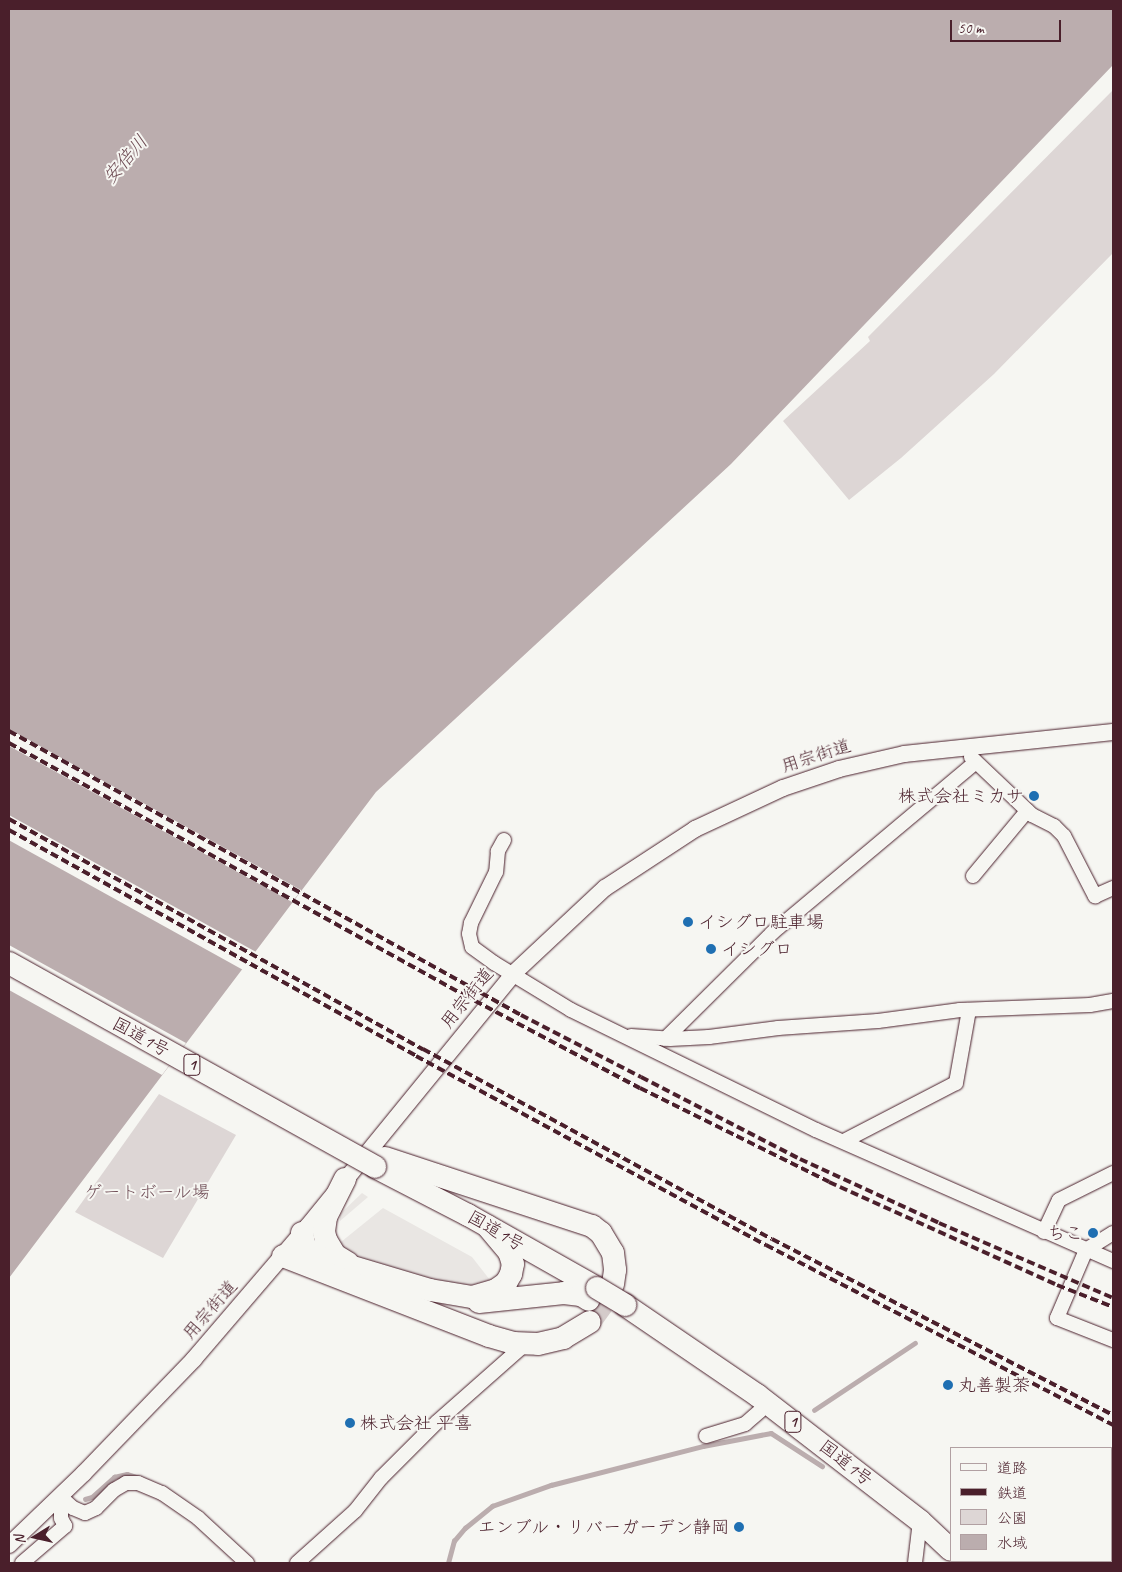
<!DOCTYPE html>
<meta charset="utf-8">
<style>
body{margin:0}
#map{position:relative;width:1122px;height:1572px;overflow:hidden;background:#f6f6f2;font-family:Caveat,"Klee One",sans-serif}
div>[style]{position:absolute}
.built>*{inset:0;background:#e9e6e3}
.green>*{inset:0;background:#ddd6d5}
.water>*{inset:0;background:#bbadae}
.pier>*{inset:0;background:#f6f6f2;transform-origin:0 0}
.stream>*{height:4.5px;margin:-2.25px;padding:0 2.25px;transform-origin:2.25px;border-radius:2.25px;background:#bbadae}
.trunk-tunnel>*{height:22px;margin-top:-11px;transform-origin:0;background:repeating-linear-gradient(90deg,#d4cbca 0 22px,transparent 0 33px)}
.roads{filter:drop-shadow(0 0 1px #4a1f2b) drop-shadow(0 0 1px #4a1f2b)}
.minor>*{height:14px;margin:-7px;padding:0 7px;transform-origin:7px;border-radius:7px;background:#f6f6f2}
.tertiary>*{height:16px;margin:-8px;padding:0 8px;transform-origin:8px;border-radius:8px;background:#f6f6f2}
.trunk>*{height:22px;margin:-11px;padding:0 11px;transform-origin:11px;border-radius:11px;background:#f6f6f2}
.rail>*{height:4px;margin-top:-2px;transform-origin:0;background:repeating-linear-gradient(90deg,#4a1f2b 0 8px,transparent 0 12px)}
.bridges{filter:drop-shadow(0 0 1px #4a1f2b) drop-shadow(0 0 1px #4a1f2b)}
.trunk-bridge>*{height:22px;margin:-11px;padding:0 11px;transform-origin:11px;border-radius:11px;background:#f6f6f2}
.dots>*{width:14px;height:14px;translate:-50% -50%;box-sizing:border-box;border:2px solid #f6f6f2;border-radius:50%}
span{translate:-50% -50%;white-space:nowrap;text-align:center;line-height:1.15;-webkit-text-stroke:4px #f6f6f2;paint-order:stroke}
.shield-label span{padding:1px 4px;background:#f6f6f2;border:1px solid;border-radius:4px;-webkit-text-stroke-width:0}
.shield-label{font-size:16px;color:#4a1f2b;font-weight:700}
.street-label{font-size:18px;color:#4a1f2b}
.poi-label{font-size:18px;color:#4a1f2b}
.right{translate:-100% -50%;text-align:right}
.left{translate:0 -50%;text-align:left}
.park-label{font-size:18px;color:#6f4d56}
.water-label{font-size:19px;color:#6c4a52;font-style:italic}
.frame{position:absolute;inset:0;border:10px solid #4a1f2b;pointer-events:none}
.legend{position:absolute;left:950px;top:1447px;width:162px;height:115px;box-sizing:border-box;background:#f6f6f2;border:1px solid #b1a0a2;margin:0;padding:6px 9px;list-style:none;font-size:15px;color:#4a1f2b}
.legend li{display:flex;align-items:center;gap:10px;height:25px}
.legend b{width:25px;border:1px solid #b1a0a2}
.north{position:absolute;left:10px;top:1512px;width:50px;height:50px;-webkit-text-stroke:4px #f6f6f2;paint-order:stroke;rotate:260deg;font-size:14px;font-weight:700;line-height:20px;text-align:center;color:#4a1f2b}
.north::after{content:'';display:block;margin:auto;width:18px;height:22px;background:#4a1f2b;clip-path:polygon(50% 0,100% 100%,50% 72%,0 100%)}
.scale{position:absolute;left:950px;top:20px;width:111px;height:22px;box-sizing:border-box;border:2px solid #4a1f2b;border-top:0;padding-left:6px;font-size:15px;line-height:18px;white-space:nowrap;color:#4a1f2b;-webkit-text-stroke:4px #f6f6f2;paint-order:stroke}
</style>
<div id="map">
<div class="built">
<i style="clip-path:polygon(362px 1193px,368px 1197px,340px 1221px,340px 1214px)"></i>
<i style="clip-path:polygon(383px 1208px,472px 1257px,490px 1280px,469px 1289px,351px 1259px,336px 1246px)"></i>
</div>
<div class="green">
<i style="clip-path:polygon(1113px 90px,1113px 253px,994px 374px,901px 458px,849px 500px,783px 421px,870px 341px,868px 337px)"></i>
<i style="clip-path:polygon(159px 1094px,236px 1135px,163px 1258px,75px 1212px)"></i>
</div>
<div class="water">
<i style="clip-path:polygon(9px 9px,1113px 9px,1113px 65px,731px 464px,376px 792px,9px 1278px)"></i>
</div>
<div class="pier">
<i style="clip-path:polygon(9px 729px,301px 890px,301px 891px,292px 902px,9px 746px)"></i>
<i style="left:9px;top:815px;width:282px;height:22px;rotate:29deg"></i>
<i style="clip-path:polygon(9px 945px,186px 1043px,162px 1075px,9px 990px)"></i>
</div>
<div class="stream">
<i style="left:814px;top:1410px;width:121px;rotate:-33.6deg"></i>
<i style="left:85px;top:1499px;width:7px;rotate:-16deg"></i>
<i style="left:92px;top:1497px;width:30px;rotate:-42deg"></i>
<i style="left:114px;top:1477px;width:13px;rotate:-13deg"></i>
<i style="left:127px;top:1474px;width:13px;rotate:18deg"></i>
<i style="left:448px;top:1563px;width:23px;rotate:-75deg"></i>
<i style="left:454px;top:1541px;width:17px;rotate:-50deg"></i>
<i style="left:465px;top:1528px;width:35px;rotate:-39deg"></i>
<i style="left:492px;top:1506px;width:63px;rotate:-19.6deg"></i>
<i style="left:551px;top:1485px;width:157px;rotate:-14.4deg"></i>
<i style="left:703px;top:1446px;width:69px;rotate:-10.8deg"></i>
<i style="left:771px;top:1433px;width:61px;rotate:32.9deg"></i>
</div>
<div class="trunk-tunnel">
<i style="left:590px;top:1322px;width:22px;rotate:-54deg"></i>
<i style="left:603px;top:1304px;width:22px;rotate:-63deg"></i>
</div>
<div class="roads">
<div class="minor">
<i style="left:971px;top:757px;width:84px;rotate:43.6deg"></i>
<i style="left:1032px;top:815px;width:25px;rotate:27deg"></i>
<i style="left:1054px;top:826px;width:14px;rotate:45deg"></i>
<i style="left:1064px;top:836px;width:68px;rotate:62.7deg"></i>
<i style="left:1095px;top:896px;width:20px;rotate:-24deg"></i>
<i style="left:504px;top:840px;width:13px;rotate:119deg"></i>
<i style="left:498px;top:851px;width:21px;rotate:95deg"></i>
<i style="left:496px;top:872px;width:57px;rotate:116.1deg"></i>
<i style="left:471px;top:923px;width:11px;rotate:100deg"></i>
<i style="left:469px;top:934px;width:13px;rotate:77deg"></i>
<i style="left:472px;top:947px;width:27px;rotate:36deg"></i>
<i style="left:494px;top:963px;width:90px;rotate:31.4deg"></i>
<i style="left:571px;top:1010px;width:273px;rotate:26.1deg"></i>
<i style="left:816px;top:1130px;width:325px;rotate:23.8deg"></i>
<i style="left:973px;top:876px;width:85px;rotate:-50.3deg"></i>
<i style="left:631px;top:1036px;width:39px;rotate:4deg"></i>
<i style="left:670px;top:1039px;width:39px;rotate:-3deg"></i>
<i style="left:709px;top:1037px;width:70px;rotate:-7.4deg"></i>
<i style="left:778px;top:1028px;width:100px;rotate:-4deg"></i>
<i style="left:878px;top:1021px;width:83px;rotate:-7.6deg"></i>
<i style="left:960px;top:1010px;width:130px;rotate:-2.2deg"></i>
<i style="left:1090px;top:1005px;width:23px;rotate:-10deg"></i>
<i style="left:665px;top:1039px;width:151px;rotate:-44.7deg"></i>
<i style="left:772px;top:933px;width:266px;rotate:-40deg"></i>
<i style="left:844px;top:1141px;width:126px;rotate:-27.4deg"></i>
<i style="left:956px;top:1083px;width:74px;rotate:-79.9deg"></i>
<i style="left:1044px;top:1232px;width:35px;rotate:-65deg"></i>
<i style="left:1059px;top:1200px;width:60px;rotate:-26.6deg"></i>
<i style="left:1113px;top:1233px;width:32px;rotate:148deg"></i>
<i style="left:1086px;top:1250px;width:74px;rotate:113.1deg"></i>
<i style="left:1057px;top:1318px;width:60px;rotate:21.4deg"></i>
<i style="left:706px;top:1436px;width:41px;rotate:-17.1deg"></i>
<i style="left:745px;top:1424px;width:20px;rotate:-41deg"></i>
<i style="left:61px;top:1497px;width:16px;rotate:43deg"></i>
<i style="left:73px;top:1508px;width:13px;rotate:23deg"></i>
<i style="left:85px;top:1513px;width:12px;rotate:-24deg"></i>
<i style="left:96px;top:1508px;width:25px;rotate:-45deg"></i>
<i style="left:114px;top:1490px;width:14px;rotate:-30deg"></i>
<i style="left:126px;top:1483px;width:12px"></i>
<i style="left:138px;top:1483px;width:26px;rotate:23deg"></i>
<i style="left:162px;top:1493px;width:44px;rotate:34.8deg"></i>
<i style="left:198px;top:1518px;width:67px;rotate:42.6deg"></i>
<i style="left:22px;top:1563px;width:57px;rotate:-40.7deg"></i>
<i style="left:65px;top:1526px;width:9px;rotate:-117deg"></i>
<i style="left:61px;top:1518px;width:21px;rotate:-90deg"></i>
<i style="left:297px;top:1563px;width:78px;rotate:-41.9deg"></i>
<i style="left:355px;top:1511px;width:42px;rotate:-51.8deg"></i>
<i style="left:381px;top:1478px;width:79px;rotate:-45deg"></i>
<i style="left:437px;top:1422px;width:116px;rotate:-41.5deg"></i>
<i style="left:915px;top:1563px;width:42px;rotate:-83.2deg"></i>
</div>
<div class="tertiary">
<i style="left:9px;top:1545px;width:104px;rotate:-43.8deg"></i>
<i style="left:84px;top:1473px;width:158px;rotate:-46deg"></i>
<i style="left:194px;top:1359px;width:174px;rotate:-49.4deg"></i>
<i style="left:307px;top:1227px;width:326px;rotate:-50.8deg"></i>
<i style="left:513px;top:974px;width:126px;rotate:-43.1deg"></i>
<i style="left:605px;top:888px;width:108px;rotate:-33.2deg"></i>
<i style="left:695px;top:829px;width:97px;rotate:-25deg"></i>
<i style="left:783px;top:788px;width:59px;rotate:-18.7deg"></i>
<i style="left:839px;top:769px;width:67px;rotate:-13deg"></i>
<i style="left:904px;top:754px;width:210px;rotate:-6deg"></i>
</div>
<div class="trunk">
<i style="left:385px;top:1158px;width:218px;rotate:18.2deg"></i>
<i style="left:592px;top:1226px;width:11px;rotate:38deg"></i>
<i style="left:601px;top:1233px;width:23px;rotate:59deg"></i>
<i style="left:613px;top:1253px;width:17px;rotate:83deg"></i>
<i style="left:615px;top:1270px;width:14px;rotate:98deg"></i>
<i style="left:375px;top:1167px;width:105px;rotate:27.3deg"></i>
<i style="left:468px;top:1215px;width:148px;rotate:29.5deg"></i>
<i style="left:345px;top:1179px;width:42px;rotate:116.6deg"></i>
<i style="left:326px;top:1217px;width:15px;rotate:98deg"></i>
<i style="left:324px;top:1232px;width:8px;rotate:76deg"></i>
<i style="left:326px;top:1240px;width:17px;rotate:59deg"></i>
<i style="left:335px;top:1255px;width:15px;rotate:32deg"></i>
<i style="left:302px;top:1233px;width:14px;rotate:78deg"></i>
<i style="left:305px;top:1247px;width:14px;rotate:39deg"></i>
<i style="left:316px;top:1256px;width:119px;rotate:16.6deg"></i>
<i style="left:430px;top:1290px;width:43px;rotate:9.5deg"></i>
<i style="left:472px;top:1297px;width:25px;rotate:-16deg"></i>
<i style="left:496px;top:1290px;width:12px;rotate:-35deg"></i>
<i style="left:506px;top:1283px;width:10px;rotate:-61deg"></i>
<i style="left:511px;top:1274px;width:10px;rotate:-79deg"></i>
<i style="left:513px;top:1264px;width:13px;rotate:-108deg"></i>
<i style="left:509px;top:1252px;width:34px;rotate:-130deg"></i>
<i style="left:283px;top:1256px;width:221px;rotate:21.2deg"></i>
<i style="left:489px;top:1336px;width:25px;rotate:16deg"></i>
<i style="left:513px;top:1343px;width:25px;rotate:2deg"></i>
<i style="left:538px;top:1344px;width:26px;rotate:-13deg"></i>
<i style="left:563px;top:1338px;width:31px;rotate:-31deg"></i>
<i style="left:479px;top:1302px;width:85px;rotate:-6deg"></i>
<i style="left:564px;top:1293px;width:17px;rotate:7deg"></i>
<i style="left:581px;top:1295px;width:9px;rotate:32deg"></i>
<i style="left:625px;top:1305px;width:160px;rotate:34.3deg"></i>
<i style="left:757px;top:1395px;width:206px;rotate:37.7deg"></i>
<i style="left:920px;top:1521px;width:42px;rotate:43.1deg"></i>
</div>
</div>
<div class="rail">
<i style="left:9px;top:731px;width:585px;rotate:29.02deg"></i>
<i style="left:521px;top:1015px;width:135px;rotate:27.3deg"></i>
<i style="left:641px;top:1077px;width:179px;rotate:27.3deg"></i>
<i style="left:800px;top:1159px;width:153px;rotate:24.7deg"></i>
<i style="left:939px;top:1223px;width:189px;rotate:23.3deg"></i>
<i style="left:9px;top:743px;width:520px;rotate:28.98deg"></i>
<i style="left:464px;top:995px;width:199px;rotate:27.9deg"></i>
<i style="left:640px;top:1088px;width:211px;rotate:26.4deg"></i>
<i style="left:829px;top:1182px;width:250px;rotate:24.3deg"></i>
<i style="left:1057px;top:1285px;width:60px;rotate:21.4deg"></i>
<i style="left:9px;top:819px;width:474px;rotate:29.1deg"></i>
<i style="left:423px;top:1049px;width:397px;rotate:28.6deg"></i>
<i style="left:772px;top:1239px;width:384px;rotate:27.3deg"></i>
<i style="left:9px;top:830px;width:466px;rotate:29deg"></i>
<i style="left:416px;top:1056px;width:398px;rotate:28.4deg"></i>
<i style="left:766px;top:1245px;width:391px;rotate:27.4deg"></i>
</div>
<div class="bridges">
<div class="trunk-bridge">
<i style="left:9px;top:963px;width:419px;rotate:29.1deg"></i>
<i style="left:597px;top:1288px;width:33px;rotate:31deg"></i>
</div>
</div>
<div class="dots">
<i style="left:1034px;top:796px;background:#1f6fb2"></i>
<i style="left:688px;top:922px;background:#1f6fb2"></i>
<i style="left:711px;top:949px;background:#1f6fb2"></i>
<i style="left:1093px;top:1233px;background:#1f6fb2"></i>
<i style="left:948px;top:1385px;background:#1f6fb2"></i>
<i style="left:350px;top:1423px;background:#1f6fb2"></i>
<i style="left:739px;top:1527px;background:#1f6fb2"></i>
</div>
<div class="shield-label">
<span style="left:192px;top:1065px">1</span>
<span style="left:793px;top:1422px">1</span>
</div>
<div class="street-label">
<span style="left:816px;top:756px;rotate:-18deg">用宗街道</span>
<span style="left:467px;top:998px;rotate:-51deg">用宗街道</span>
<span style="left:141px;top:1037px;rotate:29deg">国道1号</span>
<span style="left:496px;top:1231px;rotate:30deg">国道1号</span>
<span style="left:210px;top:1310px;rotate:-49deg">用宗街道</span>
<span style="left:846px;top:1463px;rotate:38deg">国道1号</span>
</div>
<div class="poi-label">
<span class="right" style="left:1024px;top:796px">株式会社ミカサ</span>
<span class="left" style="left:698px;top:922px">イシグロ駐車場</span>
<span class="left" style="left:721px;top:949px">イシグロ</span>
<span class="right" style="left:1083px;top:1233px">ちこ</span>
<span class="left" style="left:958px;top:1385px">丸善製茶</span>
<span class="left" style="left:360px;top:1423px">株式会社 平喜</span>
<span class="right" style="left:729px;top:1527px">エンブル・リバーガーデン静岡</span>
</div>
<div class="park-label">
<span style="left:147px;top:1192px">ゲートボール場</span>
</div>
<div class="water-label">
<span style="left:126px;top:160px;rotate:-49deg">安倍川</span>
</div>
<div class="frame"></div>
<ul class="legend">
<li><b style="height:6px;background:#f6f6f2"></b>道路</li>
<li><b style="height:6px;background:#4a1f2b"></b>鉄道</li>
<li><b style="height:14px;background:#ddd6d5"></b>公園</li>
<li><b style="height:14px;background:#bbadae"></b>水域</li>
</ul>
<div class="north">N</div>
<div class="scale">50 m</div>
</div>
